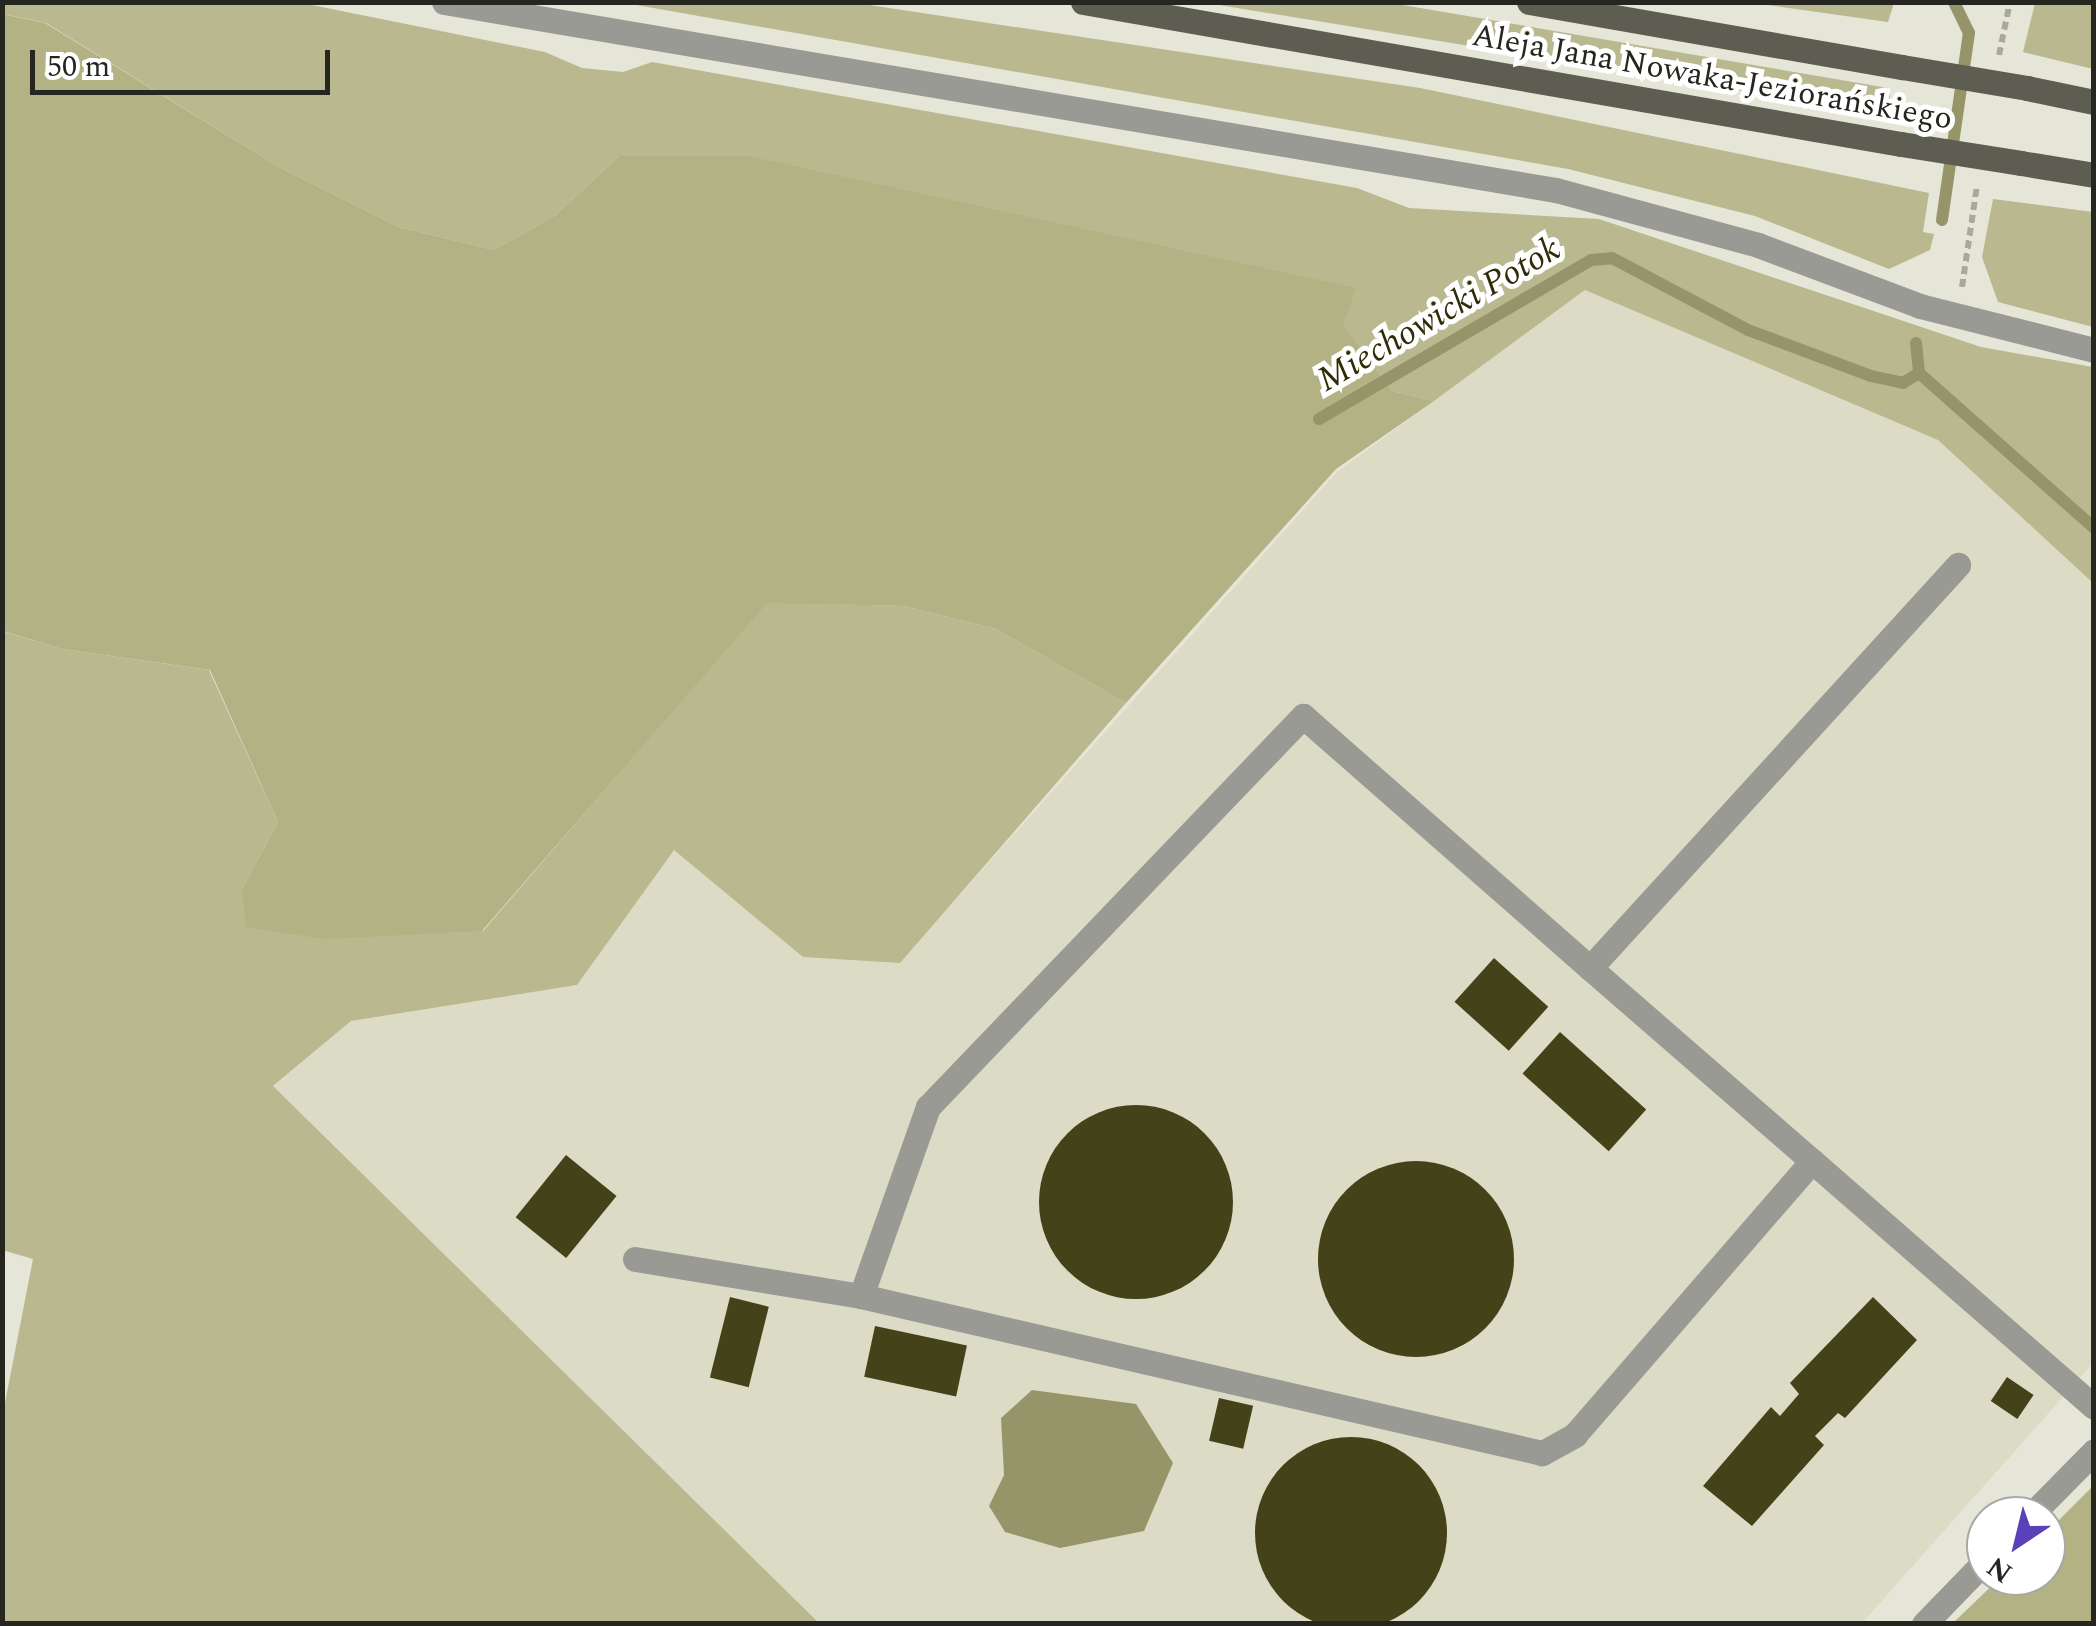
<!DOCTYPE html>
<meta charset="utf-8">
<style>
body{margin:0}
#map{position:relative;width:2096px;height:1626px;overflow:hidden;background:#e6e6d8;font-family:Spectral,serif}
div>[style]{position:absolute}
.built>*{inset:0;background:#dcdcc6}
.green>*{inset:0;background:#b9b88f}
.forest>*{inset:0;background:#b3b285}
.water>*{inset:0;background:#969569}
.stream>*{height:12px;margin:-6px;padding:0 6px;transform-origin:6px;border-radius:6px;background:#969569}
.building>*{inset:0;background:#444218;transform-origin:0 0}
.round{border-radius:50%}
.path>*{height:6px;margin-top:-3px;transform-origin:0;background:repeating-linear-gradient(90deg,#a8a89c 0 8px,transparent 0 13px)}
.minor>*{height:25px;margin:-12.5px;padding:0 12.5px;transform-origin:12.5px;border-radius:12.5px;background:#9a9a94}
.major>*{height:25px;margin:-12.5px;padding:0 12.5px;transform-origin:12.5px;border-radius:12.5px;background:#5d5d52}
.major-bridge>*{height:25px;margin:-12.5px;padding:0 12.5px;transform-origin:12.5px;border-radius:12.5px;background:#5d5d52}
span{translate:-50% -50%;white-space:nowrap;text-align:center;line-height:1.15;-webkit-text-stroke:10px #fff;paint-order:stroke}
.street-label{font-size:32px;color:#262621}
.water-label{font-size:35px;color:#2f2d07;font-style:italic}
.frame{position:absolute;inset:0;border:5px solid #262621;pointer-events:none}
.north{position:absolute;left:1966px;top:1496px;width:100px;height:100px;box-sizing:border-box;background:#fff;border:2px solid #a8a8a6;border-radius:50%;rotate:215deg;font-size:28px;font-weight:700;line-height:40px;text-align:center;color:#262621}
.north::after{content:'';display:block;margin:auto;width:35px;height:45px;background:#5a40b9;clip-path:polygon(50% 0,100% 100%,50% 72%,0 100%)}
.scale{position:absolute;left:30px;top:50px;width:300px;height:45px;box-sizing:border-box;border:5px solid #262621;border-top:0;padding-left:12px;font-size:30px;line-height:35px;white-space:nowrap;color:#262621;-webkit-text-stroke:8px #fff;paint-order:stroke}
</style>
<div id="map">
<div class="built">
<i style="clip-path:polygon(1585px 290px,1938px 440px,2093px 583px,2093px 1363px,1862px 1623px,819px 1623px,273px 1087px,351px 1021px,577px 985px,674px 849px,803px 957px,900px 962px,1337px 472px)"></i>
</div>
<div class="green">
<i style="clip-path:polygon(3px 2px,302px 3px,545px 52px,582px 68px,623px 72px,652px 62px,1357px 188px,1409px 208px,1599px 219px,1981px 347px,2093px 367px,2093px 583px,1938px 440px,1585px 290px,1434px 401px,1392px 391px,1342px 325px,1355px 288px,619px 156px,556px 215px,494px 250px,399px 227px,277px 166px,46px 23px,3px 14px)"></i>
<i style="clip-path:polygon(625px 3px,856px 3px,1420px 88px,1929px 193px,1923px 232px,1934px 234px,1930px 250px,1889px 269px,1755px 216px,1568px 169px)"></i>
<i style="clip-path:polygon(1207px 3px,1391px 3px,1888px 88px,1892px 108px,1872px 112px)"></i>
<i style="clip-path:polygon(1753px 3px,1894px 3px,1888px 22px)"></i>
<i style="clip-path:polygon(2035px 3px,2093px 3px,2093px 69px,2023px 52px)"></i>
<i style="clip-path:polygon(1993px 199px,2093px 212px,2093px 327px,1998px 302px,1982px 257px)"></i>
<i style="clip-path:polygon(766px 602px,903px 606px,996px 629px,1126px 703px,900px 963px,803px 957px,674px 850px,577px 985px,351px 1021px,273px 1086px,819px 1623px,3px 1623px,3px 1413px,33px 1259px,2px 1250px,2px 631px,62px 649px,209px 670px,278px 822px,242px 889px,483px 931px)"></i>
</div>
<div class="forest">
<i style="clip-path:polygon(2px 14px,45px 23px,277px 166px,399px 227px,494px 250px,556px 215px,619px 156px,748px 156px,1356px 288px,1343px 325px,1392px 391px,1434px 401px,1336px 469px,1126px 703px,996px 629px,903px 606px,767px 603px,482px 931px,324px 939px,246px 927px,242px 889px,278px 822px,210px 670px,62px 649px,3px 631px)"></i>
<i style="clip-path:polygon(2093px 1486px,2093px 1623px,1953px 1623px,2002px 1576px,2046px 1576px,2046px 1533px)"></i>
</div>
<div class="water">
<i style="clip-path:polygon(1032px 1390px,1136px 1404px,1173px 1463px,1144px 1531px,1060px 1548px,1005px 1532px,989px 1506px,1004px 1475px,1001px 1418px)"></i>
</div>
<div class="stream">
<i style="left:1942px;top:220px;width:189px;rotate:-81.8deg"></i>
<i style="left:1969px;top:33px;width:34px;rotate:-116deg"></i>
<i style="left:1916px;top:343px;width:30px;rotate:84deg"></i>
<i style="left:1919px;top:373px;width:234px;rotate:41.5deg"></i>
<i style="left:1319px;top:419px;width:315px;rotate:-30.3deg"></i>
<i style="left:1591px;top:260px;width:21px;rotate:-5deg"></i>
<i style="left:1612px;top:258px;width:154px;rotate:27.9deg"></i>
<i style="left:1748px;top:330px;width:131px;rotate:20.5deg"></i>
<i style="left:1871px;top:376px;width:33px;rotate:12deg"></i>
<i style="left:1903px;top:383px;width:19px;rotate:-32deg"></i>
</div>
<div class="building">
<i style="left:1494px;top:958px;width:73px;height:59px;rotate:42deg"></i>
<i style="left:1560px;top:1032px;width:116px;height:56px;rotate:42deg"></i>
<i class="round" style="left:1039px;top:1105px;width:194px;height:194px"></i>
<i style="left:566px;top:1155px;width:65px;height:80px;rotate:39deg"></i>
<i class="round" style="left:1318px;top:1161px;width:196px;height:196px"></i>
<i style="left:730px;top:1297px;width:40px;height:83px;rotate:14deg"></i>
<i style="clip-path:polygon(1873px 1297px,1917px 1340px,1845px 1418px,1838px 1413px,1815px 1436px,1824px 1445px,1752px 1526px,1703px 1486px,1771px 1407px,1780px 1416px,1799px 1394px,1790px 1383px)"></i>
<i style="left:875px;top:1326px;width:94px;height:52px;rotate:12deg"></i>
<i style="left:2007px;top:1377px;width:32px;height:29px;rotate:34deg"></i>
<i style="left:1219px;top:1398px;width:35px;height:44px;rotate:13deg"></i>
<i class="round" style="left:1255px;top:1437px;width:192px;height:192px"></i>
</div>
<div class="path">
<i style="left:1999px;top:55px;width:54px;rotate:-78.3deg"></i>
<i style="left:1962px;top:287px;width:102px;rotate:-81.6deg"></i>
</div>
<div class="minor">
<i style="left:444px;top:2px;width:1128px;rotate:9.6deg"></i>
<i style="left:1556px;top:190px;width:209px;rotate:15.2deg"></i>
<i style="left:1758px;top:245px;width:173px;rotate:20.6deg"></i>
<i style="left:1920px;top:306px;width:179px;rotate:14.2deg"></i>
<i style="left:1590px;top:968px;width:546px;rotate:-47.6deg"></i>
<i style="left:1812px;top:1161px;width:362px;rotate:130.9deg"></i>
<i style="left:1575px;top:1435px;width:38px;rotate:151deg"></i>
<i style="left:1542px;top:1453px;width:699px;rotate:-167.02deg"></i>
<i style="left:861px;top:1296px;width:201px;rotate:-70.5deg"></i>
<i style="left:928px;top:1107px;width:542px;rotate:-46.2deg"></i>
<i style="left:1303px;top:716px;width:382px;rotate:41.3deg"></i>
<i style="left:1590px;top:968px;width:294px;rotate:41deg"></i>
<i style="left:1812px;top:1161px;width:374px;rotate:41.1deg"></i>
<i style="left:635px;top:1259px;width:229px;rotate:9.3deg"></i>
<i style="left:2030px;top:1516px;width:91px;rotate:-45.4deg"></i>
<i style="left:1924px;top:1624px;width:89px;rotate:-45.9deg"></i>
</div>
<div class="major">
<i style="left:1083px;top:2px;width:830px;rotate:9.85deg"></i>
<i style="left:1529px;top:2px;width:379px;rotate:9.9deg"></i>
<i style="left:2027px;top:88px;width:68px;rotate:11.8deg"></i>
<i style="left:2021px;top:163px;width:74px;rotate:9.3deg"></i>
</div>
<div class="major-bridge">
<i style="left:1902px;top:67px;width:127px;rotate:9.5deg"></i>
<i style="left:1901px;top:144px;width:121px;rotate:9deg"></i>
</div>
<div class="street-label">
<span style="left:1712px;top:78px;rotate:10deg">Aleja Jana Nowaka-Jeziorańskiego</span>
</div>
<div class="water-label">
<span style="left:1439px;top:315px;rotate:-30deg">Miechowicki Potok</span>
</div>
<div class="frame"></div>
<div class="north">N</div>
<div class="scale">50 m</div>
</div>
